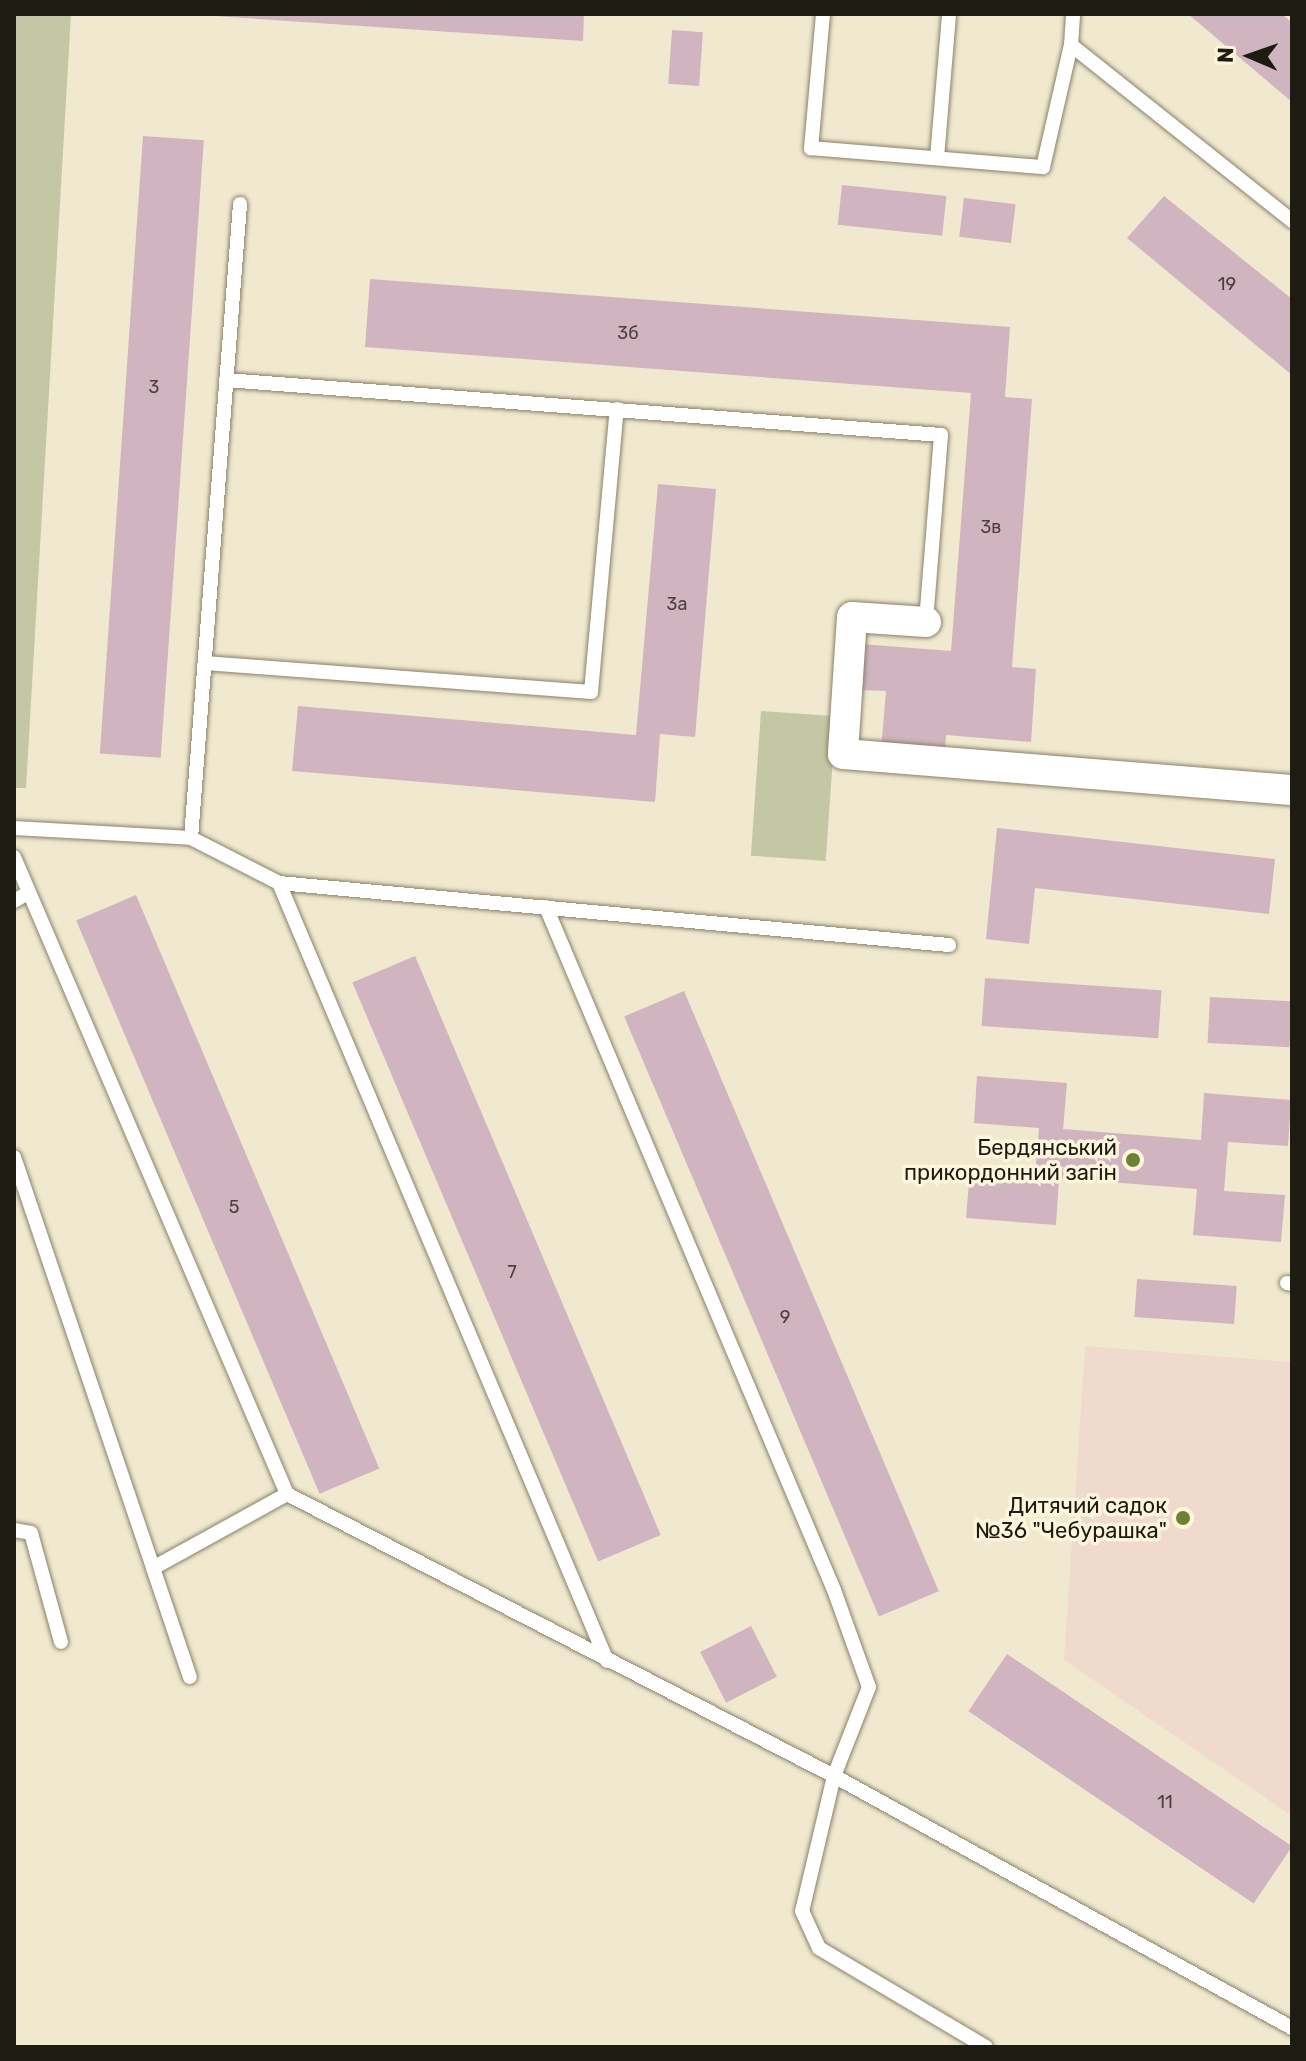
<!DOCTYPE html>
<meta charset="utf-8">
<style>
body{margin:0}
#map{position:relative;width:1306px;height:2061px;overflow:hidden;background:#f0e9cf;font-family:Rubik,sans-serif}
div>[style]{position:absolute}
.education>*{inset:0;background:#f0dace}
.green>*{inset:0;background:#c4c7a4;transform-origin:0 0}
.building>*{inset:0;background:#d0b4bf;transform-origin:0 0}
.roads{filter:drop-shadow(0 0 2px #89816a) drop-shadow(0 0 2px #89816a)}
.lane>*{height:14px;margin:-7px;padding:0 7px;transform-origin:7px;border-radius:7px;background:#fff}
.street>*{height:30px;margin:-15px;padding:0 15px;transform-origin:15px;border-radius:15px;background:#fff}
.dots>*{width:22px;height:22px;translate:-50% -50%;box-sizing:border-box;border:4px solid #fef6dc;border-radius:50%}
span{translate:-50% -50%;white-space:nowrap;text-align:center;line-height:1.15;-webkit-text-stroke:7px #fef6dc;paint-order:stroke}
.number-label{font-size:18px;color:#4a413d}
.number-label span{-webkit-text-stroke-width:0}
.poi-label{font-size:22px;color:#1e1b12}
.right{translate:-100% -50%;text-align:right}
.frame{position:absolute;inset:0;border:16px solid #1e1b12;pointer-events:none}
.north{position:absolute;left:1210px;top:16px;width:80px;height:80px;-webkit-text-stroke:6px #fef6dc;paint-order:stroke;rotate:272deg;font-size:22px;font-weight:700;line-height:32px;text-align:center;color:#1e1b12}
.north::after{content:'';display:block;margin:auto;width:28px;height:36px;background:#1e1b12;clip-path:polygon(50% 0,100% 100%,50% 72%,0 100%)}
</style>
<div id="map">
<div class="education">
<i style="clip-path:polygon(1085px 1346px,1292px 1362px,1292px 1816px,1064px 1660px)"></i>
</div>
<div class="green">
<i style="clip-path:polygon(14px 14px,71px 14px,26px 788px,14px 788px)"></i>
<i style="left:761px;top:711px;width:75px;height:145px;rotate:4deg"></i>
</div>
<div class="building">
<i style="clip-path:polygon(185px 14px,584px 14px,583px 41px)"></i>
<i style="clip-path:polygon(1188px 14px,1282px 14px,1292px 23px,1292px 102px)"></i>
<i style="left:672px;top:30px;width:31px;height:54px;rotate:4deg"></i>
<i style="left:143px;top:136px;width:61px;height:619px;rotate:4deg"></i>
<i style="left:842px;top:185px;width:105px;height:40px;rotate:6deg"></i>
<i style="clip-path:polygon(1164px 196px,1292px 299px,1292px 375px,1127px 238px)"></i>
<i style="left:964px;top:198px;width:52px;height:39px;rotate:7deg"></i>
<i style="clip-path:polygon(370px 279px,1010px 327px,1005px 397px,1032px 399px,1012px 667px,1036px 669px,1031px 742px,946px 735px,945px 755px,881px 750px,886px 691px,858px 690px,861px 644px,951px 651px,971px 393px,365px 347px)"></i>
<i style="clip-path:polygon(658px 484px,716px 489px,695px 737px,660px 734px,655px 802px,292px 771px,298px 706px,636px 735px)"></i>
<i style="clip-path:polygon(997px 828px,1275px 859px,1269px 914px,1035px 888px,1029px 944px,986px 939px)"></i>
<i style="left:136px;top:895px;width:623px;height:65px;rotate:67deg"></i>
<i style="left:415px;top:956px;width:629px;height:68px;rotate:67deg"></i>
<i style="left:985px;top:978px;width:177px;height:48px;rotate:4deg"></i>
<i style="left:684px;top:991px;width:652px;height:65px;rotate:67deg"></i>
<i style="left:1210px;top:997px;width:82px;height:46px;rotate:3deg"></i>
<i style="clip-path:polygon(977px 1076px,1067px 1083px,1063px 1129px,1201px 1140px,1204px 1093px,1291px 1100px,1288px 1146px,1228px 1142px,1224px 1191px,1285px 1195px,1281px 1242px,1193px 1235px,1197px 1189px,1059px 1178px,1056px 1225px,966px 1218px,970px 1171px,1035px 1176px,1039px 1128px,974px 1123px)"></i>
<i style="left:1137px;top:1279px;width:100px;height:38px;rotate:4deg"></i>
<i style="left:751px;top:1626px;width:57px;height:57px;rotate:63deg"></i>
<i style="left:1007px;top:1654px;width:344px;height:69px;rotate:34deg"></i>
</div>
<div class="roads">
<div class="lane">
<i style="left:823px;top:14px;width:135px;rotate:95.1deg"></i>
<i style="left:811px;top:148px;width:233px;rotate:4.7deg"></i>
<i style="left:1043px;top:167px;width:125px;rotate:-77.1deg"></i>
<i style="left:1071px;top:45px;width:31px;rotate:-86deg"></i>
<i style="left:1071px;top:45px;width:283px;rotate:38.5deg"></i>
<i style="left:937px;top:158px;width:144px;rotate:-85.2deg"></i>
<i style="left:226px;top:380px;width:717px;rotate:4.4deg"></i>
<i style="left:941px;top:435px;width:188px;rotate:94.6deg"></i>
<i style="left:205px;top:663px;width:387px;rotate:4.3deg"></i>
<i style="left:591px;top:692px;width:284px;rotate:-84.8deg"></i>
<i style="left:14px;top:828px;width:177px;rotate:3.2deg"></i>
<i style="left:191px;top:838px;width:99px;rotate:27.1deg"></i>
<i style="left:279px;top:883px;width:673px;rotate:5.29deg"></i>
<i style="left:191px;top:838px;width:636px;rotate:-85.58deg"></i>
<i style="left:14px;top:857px;width:693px;rotate:66.8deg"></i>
<i style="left:287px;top:1494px;width:615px;rotate:27.27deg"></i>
<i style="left:834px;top:1776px;width:523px;rotate:28.82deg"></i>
<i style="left:279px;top:883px;width:844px;rotate:67.14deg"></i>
<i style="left:14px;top:901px;width:16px;rotate:-30deg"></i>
<i style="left:546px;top:907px;width:741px;rotate:67.14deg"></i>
<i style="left:834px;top:1590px;width:103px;rotate:70.2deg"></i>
<i style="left:869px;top:1687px;width:96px;rotate:111.5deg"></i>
<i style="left:834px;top:1776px;width:139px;rotate:103.3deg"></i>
<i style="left:802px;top:1911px;width:41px;rotate:65.3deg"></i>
<i style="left:819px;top:1948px;width:194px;rotate:30.7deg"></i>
<i style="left:14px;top:1157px;width:434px;rotate:71.3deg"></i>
<i style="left:153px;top:1568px;width:153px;rotate:-28.9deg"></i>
<i style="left:1287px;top:1283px;width:5px;rotate:11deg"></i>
<i style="left:14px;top:1530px;width:17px;rotate:10deg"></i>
<i style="left:31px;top:1533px;width:113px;rotate:74.6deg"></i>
<i style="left:153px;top:1568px;width:115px;rotate:71.3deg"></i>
</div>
<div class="street">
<i style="left:926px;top:622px;width:74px;rotate:-176.1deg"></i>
<i style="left:852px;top:617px;width:137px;rotate:93.8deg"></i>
<i style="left:843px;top:754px;width:450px;rotate:4.6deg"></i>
</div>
</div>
<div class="dots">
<i style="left:1133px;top:1160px;background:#6b8233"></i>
<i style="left:1183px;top:1518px;background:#6b8233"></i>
</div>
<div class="number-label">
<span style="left:1227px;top:284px">19</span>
<span style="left:628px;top:333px">3б</span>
<span style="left:154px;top:387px">3</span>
<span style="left:991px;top:527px">3в</span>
<span style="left:677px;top:604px">3а</span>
<span style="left:234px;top:1207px">5</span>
<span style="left:512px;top:1272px">7</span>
<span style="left:785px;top:1317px">9</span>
<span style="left:1165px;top:1802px">11</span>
</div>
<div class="poi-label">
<span class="right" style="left:1117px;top:1160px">Бердянський<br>прикордонний загін</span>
<span class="right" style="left:1167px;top:1518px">Дитячий садок<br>№36 "Чебурашка"</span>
</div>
<div class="frame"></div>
<div class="north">N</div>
</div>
